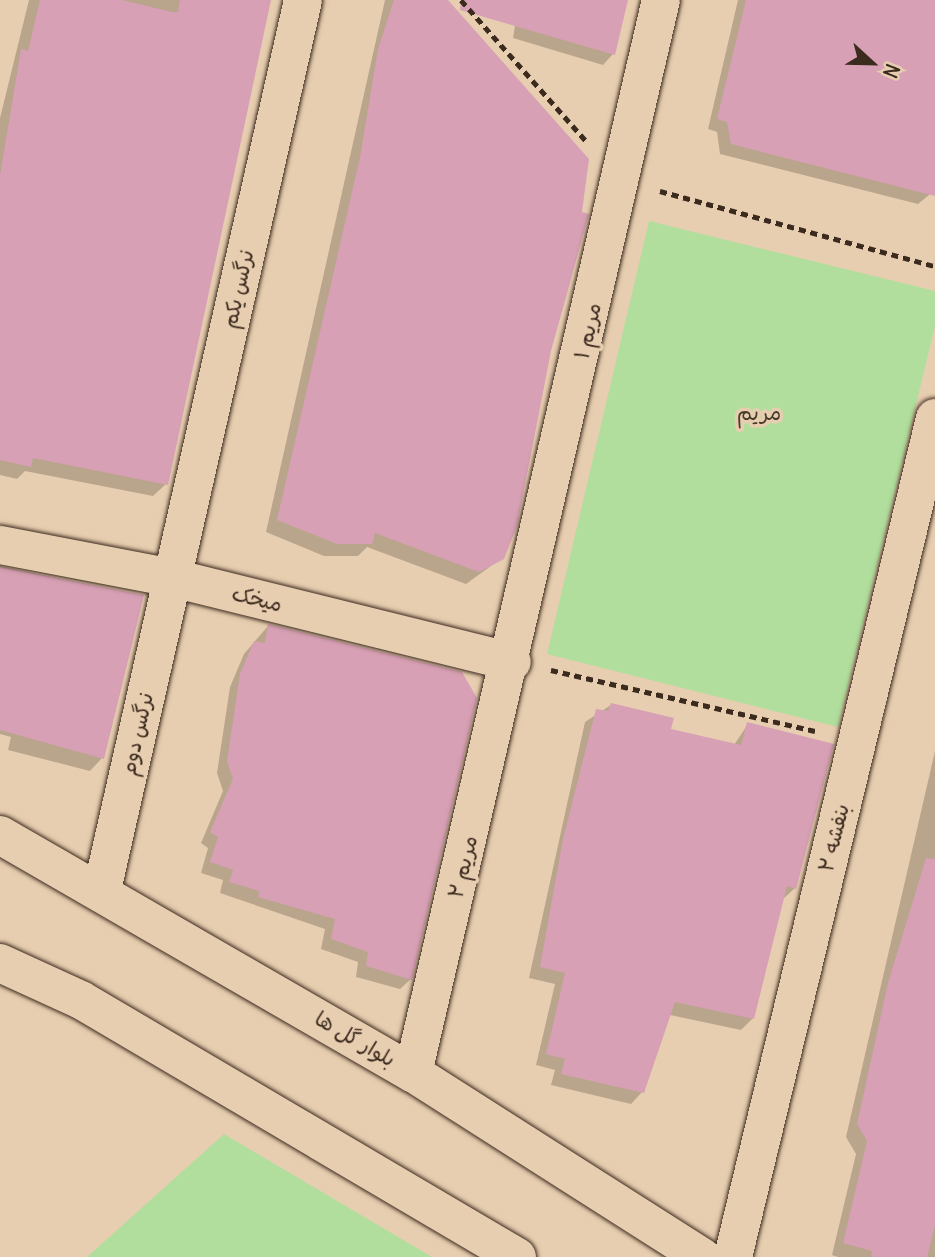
<!DOCTYPE html>
<meta charset="utf-8">
<style>
body{margin:0}
#map{position:relative;width:935px;height:1257px;overflow:hidden;background:#e8ceb0;font-family:Delius,"Playpen Sans Arabic",sans-serif}
div>[style]{position:absolute}
.green>*{inset:0;background:#b1de9c}
.shadow>*{inset:0;background:#0003}
.building>*{inset:0;background:#d7a0b4}
.path>*{height:4.5px;margin-top:-2.25px;transform-origin:0;background:repeating-linear-gradient(90deg,#3b2a1e 0 7px,transparent 0 12px)}
.roads{filter:drop-shadow(0 0 2px #3b2a1e) drop-shadow(0 0 2px #3b2a1e)}
.street>*{height:38px;margin:-19px;padding:0 19px;transform-origin:19px;border-radius:19px;background:#e8ceb0}
.secondary>*{height:38px;margin:-19px;padding:0 19px;transform-origin:19px;border-radius:19px;background:#e8ceb0}
span{translate:-50% -50%;white-space:nowrap;text-align:center;line-height:1.15;-webkit-text-stroke:7px #e8ceb0;paint-order:stroke}
.street-label{font-size:21px;color:#3b2a1e}
.park-label{font-size:21px;color:#473c2b}
.north{position:absolute;left:837px;top:28px;width:70px;height:70px;-webkit-text-stroke:5px #e8ceb0;paint-order:stroke;rotate:112deg;font-size:19px;font-weight:700;line-height:28px;text-align:center;color:#3b2a1e}
.north::after{content:'';display:block;margin:auto;width:24px;height:32px;background:#3b2a1e;clip-path:polygon(50% 0,100% 100%,50% 72%,0 100%)}
</style>
<div id="map">
<div class="green">
<i style="clip-path:polygon(649px 221px,935px 291px,935px 326px,838px 727px,547px 654px)"></i>
<i style="clip-path:polygon(224px 1134px,432px 1257px,87px 1257px)"></i>
</div>
<div class="shadow">
<i style="clip-path:polygon(29px 0,266px 0,166px 484px,153px 496px,25px 471px,17px 479px,0 475px,0 118px)"></i>
<i style="clip-path:polygon(385px 0,445px 0,549px 351px,502px 558px,466px 584px,367px 547px,358px 556px,324px 556px,266px 532px)"></i>
<i style="clip-path:polygon(519px 0,625px 0,613px 54px,603px 65px,513px 38px)"></i>
<i style="clip-path:polygon(738px 0,935px 0,935px 190px,918px 204px,720px 154px,717px 132px,708px 129px)"></i>
<i style="clip-path:polygon(0 566px,142px 596px,102px 758px,90px 771px,8px 750px,11px 737px,0 734px)"></i>
<i style="clip-path:polygon(268px 626px,411px 979px,400px 989px,356px 977px,358px 962px,321px 949px,325px 929px,220px 893px,223px 880px,201px 873px,208px 848px,201px 843px,223px 791px,217px 773px,230px 687px,244px 654px)"></i>
<i style="clip-path:polygon(611px 705px,669px 730px,734px 745px,748px 724px,795px 888px,783px 899px,753px 1018px,741px 1030px,670px 1015px,642px 1092px,631px 1104px,551px 1085px,555px 1070px,536px 1065px,555px 984px,529px 978px,585px 722px)"></i>
<i style="clip-path:polygon(935px 751px,935px 1257px,838px 1257px,832px 1255px,856px 1154px,846px 1137px)"></i>
</div>
<div class="building">
<i style="clip-path:polygon(40px 0,122px 0,172px 12px,178px 12px,180px 0,271px 0,168px 485px,33px 458px,31px 467px,0 460px,0 175px,21px 49px,28px 51px)"></i>
<i style="clip-path:polygon(394px 0,448px 0,589px 159px,582px 212px,589px 214px,551px 351px,517px 526px,504px 559px,479px 572px,375px 533px,372px 544px,337px 544px,277px 520px,360px 157px,378px 49px)"></i>
<i style="clip-path:polygon(461px 0,628px 0,615px 55px,460px 10px)"></i>
<i style="clip-path:polygon(746px 0,935px 0,935px 196px,731px 144px,727px 122px,717px 119px)"></i>
<i style="clip-path:polygon(0 567px,144px 595px,104px 759px,0 730px)"></i>
<i style="clip-path:polygon(268px 624px,462px 672px,477px 698px,412px 980px,366px 966px,368px 952px,331px 939px,335px 919px,258px 897px,259px 891px,229px 882px,233px 870px,210px 862px,218px 837px,210px 832px,233px 779px,227px 761px,240px 674px,254px 641px,265px 643px)"></i>
<i style="clip-path:polygon(611px 703px,674px 718px,671px 729px,741px 745px,747px 722px,834px 744px,796px 889px,787px 886px,754px 1019px,675px 1002px,644px 1093px,561px 1074px,565px 1059px,546px 1054px,565px 973px,540px 967px,563px 839px,596px 709px,608px 711px)"></i>
<i style="clip-path:polygon(926px 858px,935px 859px,935px 1225px,927px 1257px,871px 1257px,872px 1251px,843px 1243px,867px 1141px,857px 1124px,888px 983px)"></i>
</div>
<div class="path">
<i style="left:461px;top:0;width:188px;rotate:48.4deg"></i>
<i style="left:660px;top:191px;width:285px;rotate:15.3deg"></i>
<i style="left:551px;top:670px;width:271px;rotate:13deg"></i>
</div>
<div class="roads">
<div class="street">
<i style="left:0;top:545px;width:176px;rotate:10.8deg"></i>
<i style="left:173px;top:578px;width:349px;rotate:13.9deg"></i>
<i style="left:102px;top:890px;width:912px;rotate:-77.27deg"></i>
<i style="left:413px;top:1073px;width:1101px;rotate:-76.99deg"></i>
<i style="left:733px;top:1257px;width:863px;rotate:-76.46deg"></i>
</div>
<div class="secondary">
<i style="left:0;top:835px;width:477px;rotate:30deg"></i>
<i style="left:413px;top:1073px;width:343px;rotate:32.5deg"></i>
<i style="left:0;top:963px;width:89px;rotate:24.6deg"></i>
<i style="left:81px;top:1000px;width:506px;rotate:30.52deg"></i>
</div>
</div>
<div class="street-label">
<span style="left:238px;top:289px;rotate:-77deg">نرگس یکم</span>
<span style="left:588px;top:331px;rotate:-77deg">مریم ۱</span>
<span style="left:257px;top:599px;rotate:14deg">میخک</span>
<span style="left:137px;top:734px;rotate:-77deg">نرگس دوم</span>
<span style="left:834px;top:838px;rotate:-76deg">بنفشه ۲</span>
<span style="left:463px;top:867px;rotate:-76deg">مریم ۲</span>
<span style="left:355px;top:1039px;rotate:30deg">بلوار گل ها</span>
</div>
<div class="park-label">
<span style="left:759px;top:413px">مریم</span>
</div>
<div class="north">N</div>
</div>
